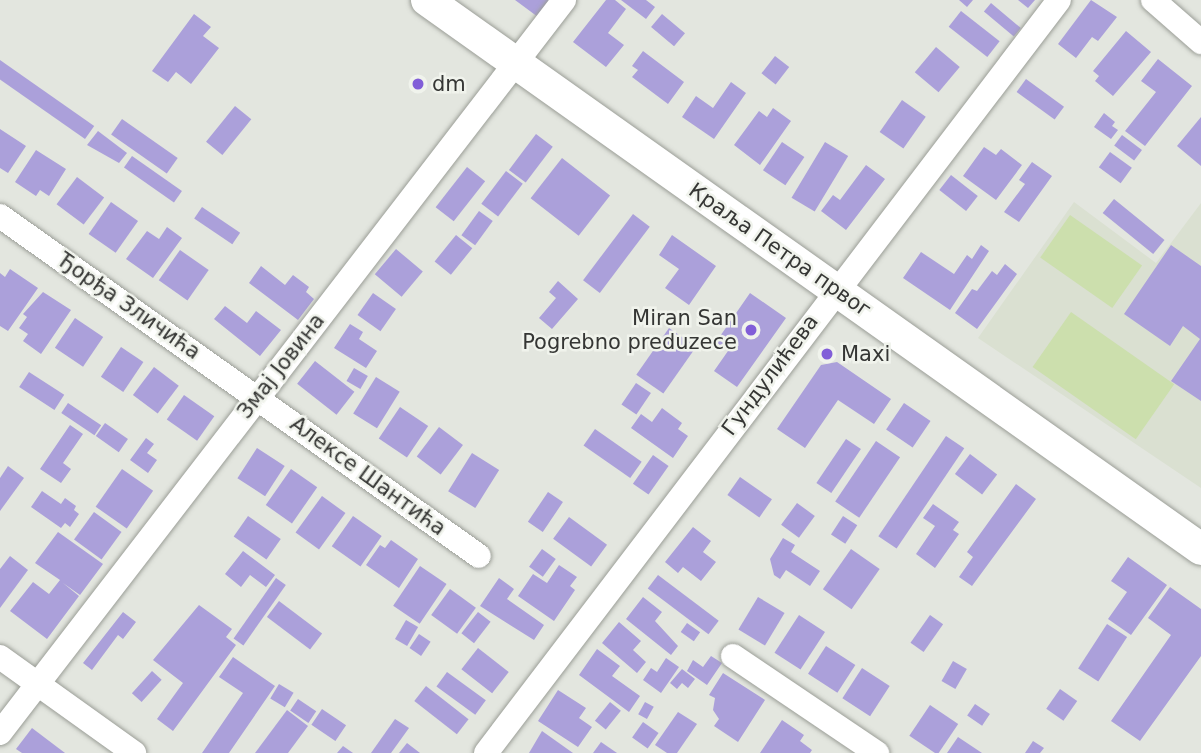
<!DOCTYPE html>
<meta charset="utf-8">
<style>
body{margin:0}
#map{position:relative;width:1201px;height:753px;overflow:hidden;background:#e3e6df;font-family:"DejaVu Sans",sans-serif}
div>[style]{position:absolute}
.built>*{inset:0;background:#dae0d1}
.green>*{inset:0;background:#ccdfad;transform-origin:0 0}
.building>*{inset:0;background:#aba0da;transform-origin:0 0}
.roads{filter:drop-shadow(0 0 2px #9b9e97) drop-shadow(0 0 2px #9b9e97)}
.minor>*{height:24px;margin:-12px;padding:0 12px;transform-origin:12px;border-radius:12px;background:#fff}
.major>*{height:32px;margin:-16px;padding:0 16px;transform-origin:16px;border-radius:16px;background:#fff}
.dots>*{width:19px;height:19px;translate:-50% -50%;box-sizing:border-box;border:4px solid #f0f3ec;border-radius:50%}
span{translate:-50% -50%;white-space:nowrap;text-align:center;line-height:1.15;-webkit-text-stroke:5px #f0f3ec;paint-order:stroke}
.poi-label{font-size:21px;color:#353634}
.left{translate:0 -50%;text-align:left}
.right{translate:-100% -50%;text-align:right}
.street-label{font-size:21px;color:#353634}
</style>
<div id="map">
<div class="built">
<i style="clip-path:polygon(1074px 202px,1156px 263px,1201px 203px,1201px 488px,978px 338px)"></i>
</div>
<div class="green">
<i style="left:1070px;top:215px;width:88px;height:52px;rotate:35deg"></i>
<i style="left:1071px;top:312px;width:126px;height:67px;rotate:35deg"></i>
</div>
<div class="building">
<i style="clip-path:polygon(515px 0,551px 0,538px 17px)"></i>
<i style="clip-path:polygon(606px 0,615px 0,626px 9px,608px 33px,624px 45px,606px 67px,573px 42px)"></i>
<i style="clip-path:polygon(621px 0,646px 0,655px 7px,646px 19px)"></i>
<i style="clip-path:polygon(959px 0,973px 0,967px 7px)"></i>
<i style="clip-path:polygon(1018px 0,1035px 0,1028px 8px)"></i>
<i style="clip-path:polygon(1091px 0,1117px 17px,1098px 41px,1092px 37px,1076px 58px,1058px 44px)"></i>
<i style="left:991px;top:3px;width:39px;height:11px;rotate:40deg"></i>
<i style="left:961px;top:11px;width:49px;height:20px;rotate:38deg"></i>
<i style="clip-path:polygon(194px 14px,211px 27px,203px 36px,219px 48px,191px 84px,176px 72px,168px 82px,152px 71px)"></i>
<i style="left:662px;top:14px;width:30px;height:17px;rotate:40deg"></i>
<i style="clip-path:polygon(1126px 31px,1151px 52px,1113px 96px,1095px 81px,1099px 76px,1093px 71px)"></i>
<i style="left:936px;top:47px;width:31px;height:33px;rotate:40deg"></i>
<i style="clip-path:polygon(643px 51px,684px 82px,668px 104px,632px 77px,638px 70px,632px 66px)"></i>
<i style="left:775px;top:56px;width:18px;height:22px;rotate:38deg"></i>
<i style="clip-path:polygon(1158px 59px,1192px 86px,1145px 146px,1125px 131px,1156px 92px,1141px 81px)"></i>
<i style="left:0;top:60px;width:115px;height:16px;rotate:35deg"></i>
<i style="left:1026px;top:79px;width:47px;height:16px;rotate:36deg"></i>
<i style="clip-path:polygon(731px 82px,746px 93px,714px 139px,682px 117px,696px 96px,713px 108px)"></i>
<i style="left:902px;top:100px;width:29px;height:39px;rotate:35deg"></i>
<i style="left:235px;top:106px;width:21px;height:46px;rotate:39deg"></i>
<i style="clip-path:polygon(773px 108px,791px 121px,760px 165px,734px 145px,759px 111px,767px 117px)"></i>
<i style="clip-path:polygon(1104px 113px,1115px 122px,1112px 126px,1118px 130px,1111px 139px,1094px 127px)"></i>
<i style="clip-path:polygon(1201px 117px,1201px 166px,1177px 146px)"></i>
<i style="left:122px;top:119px;width:68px;height:19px;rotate:35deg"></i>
<i style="clip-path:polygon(0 129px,26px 146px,8px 173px,0 168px)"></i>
<i style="clip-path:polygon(98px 131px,127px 153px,119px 163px,87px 145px)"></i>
<i style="left:536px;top:134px;width:21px;height:45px;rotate:37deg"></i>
<i style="left:1122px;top:135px;width:25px;height:13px;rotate:37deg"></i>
<i style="left:782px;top:142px;width:27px;height:34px;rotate:34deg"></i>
<i style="left:825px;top:142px;width:27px;height:65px;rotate:31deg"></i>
<i style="clip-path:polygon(984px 147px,996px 155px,1001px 149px,1022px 165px,996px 200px,963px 176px)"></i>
<i style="clip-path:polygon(36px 150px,66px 169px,49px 196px,40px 190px,36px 196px,15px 182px)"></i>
<i style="left:1110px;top:152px;width:27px;height:19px;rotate:36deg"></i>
<i style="left:132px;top:156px;width:61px;height:14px;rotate:35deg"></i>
<i style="left:562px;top:158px;width:61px;height:51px;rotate:38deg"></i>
<i style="clip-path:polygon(1032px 162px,1052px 176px,1019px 222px,1004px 212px,1025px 184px,1019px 180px)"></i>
<i style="clip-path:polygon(866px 165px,885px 179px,846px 230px,821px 211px,833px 195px,840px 200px)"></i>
<i style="left:467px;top:167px;width:23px;height:51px;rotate:38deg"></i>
<i style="left:506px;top:171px;width:21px;height:41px;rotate:37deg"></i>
<i style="left:951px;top:175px;width:34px;height:19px;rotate:38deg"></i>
<i style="left:77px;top:177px;width:34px;height:34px;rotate:37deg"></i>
<i style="left:1114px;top:199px;width:65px;height:18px;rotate:39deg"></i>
<i style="left:111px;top:202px;width:33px;height:39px;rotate:35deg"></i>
<i style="left:202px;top:207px;width:46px;height:14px;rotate:34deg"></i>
<i style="left:479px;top:211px;width:17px;height:30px;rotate:36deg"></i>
<i style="left:633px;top:214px;width:21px;height:83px;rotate:37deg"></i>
<i style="clip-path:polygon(167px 227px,182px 238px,153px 278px,126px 259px,147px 231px,159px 239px)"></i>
<i style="left:456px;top:235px;width:21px;height:34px;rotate:39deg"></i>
<i style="clip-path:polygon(672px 235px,716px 266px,689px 305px,665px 288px,679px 269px,659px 255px)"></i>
<i style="clip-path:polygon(981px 245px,989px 251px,950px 310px,903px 278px,921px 252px,954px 274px,967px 255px,972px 259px)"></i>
<i style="clip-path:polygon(1171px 245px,1201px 266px,1201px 401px,1171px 381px,1200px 339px,1183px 326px,1170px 346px,1124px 314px)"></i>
<i style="left:396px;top:249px;width:35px;height:33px;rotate:40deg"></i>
<i style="left:180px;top:250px;width:35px;height:37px;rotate:35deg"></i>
<i style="clip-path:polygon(1005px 264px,1017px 274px,977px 329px,955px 313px,972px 289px,977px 291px,992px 271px,997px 275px)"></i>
<i style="clip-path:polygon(261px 266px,285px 285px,293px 275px,309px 287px,306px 292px,314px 299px,298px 320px,249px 283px)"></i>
<i style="clip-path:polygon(10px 269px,38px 288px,8px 331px,0 326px,0 273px,5px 277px)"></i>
<i style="clip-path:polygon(558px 281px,578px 299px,552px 329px,539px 318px,556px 298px,549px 292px)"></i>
<i style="clip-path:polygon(43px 292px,71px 310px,41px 354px,23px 341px,28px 334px,19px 328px,27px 317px,23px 314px)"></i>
<i style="left:373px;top:293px;width:28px;height:27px;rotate:35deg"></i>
<i style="clip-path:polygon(750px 293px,786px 318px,737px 387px,714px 371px,728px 351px,716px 342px)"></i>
<i style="clip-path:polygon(225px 306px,247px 323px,256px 311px,281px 330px,260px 356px,214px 319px)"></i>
<i style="left:75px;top:318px;width:34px;height:36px;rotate:34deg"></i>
<i style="clip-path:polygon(350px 324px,363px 332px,359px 339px,377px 351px,366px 368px,334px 348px)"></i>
<i style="left:669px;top:328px;width:33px;height:57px;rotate:35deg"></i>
<i style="left:121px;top:347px;width:27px;height:36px;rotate:34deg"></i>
<i style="left:315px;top:361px;width:50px;height:29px;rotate:38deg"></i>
<i style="clip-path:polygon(837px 362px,891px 399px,874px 424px,838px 400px,805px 448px,777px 429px,821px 365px)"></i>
<i style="left:154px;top:367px;width:31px;height:35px;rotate:37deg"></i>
<i style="left:354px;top:368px;width:16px;height:15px;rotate:30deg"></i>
<i style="left:29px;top:372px;width:42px;height:18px;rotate:33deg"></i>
<i style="left:376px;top:377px;width:28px;height:43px;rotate:32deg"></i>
<i style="left:636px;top:383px;width:18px;height:26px;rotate:34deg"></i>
<i style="left:184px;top:395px;width:37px;height:30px;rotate:35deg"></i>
<i style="left:68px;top:403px;width:40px;height:12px;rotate:34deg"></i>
<i style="left:904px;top:403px;width:32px;height:32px;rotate:34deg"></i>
<i style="left:400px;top:407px;width:34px;height:38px;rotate:34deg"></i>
<i style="clip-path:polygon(662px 408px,682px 423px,678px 429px,688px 436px,673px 458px,631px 428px,641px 414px,652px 422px)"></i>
<i style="left:105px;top:423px;width:28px;height:16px;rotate:35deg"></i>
<i style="clip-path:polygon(70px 425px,83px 434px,63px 463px,71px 469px,61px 483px,40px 469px)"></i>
<i style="left:439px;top:427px;width:30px;height:37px;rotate:37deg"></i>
<i style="left:595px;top:429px;width:57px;height:20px;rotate:35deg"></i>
<i style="left:946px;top:436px;width:22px;height:121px;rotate:34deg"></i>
<i style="clip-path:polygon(146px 438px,154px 444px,147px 453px,157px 460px,148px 473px,130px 460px)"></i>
<i style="left:846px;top:439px;width:18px;height:53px;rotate:34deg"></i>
<i style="left:876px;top:441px;width:29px;height:73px;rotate:34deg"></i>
<i style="left:257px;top:448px;width:33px;height:36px;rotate:33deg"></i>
<i style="left:472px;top:453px;width:32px;height:45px;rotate:32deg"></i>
<i style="left:970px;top:454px;width:34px;height:25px;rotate:37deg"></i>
<i style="left:653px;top:455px;width:19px;height:35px;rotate:35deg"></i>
<i style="clip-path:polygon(8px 466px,24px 478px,0 511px,0 478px)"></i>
<i style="left:122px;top:469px;width:38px;height:46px;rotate:35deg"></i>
<i style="left:291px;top:469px;width:32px;height:44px;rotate:35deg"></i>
<i style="left:740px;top:477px;width:39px;height:22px;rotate:35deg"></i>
<i style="clip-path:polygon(1016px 484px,1036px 499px,972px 586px,959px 577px,973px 557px,967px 552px)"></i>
<i style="clip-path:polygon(42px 491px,61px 504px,65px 498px,76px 506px,74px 510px,79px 514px,70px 527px,65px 523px,61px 528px,31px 507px)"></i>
<i style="left:548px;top:492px;width:18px;height:36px;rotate:34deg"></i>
<i style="left:322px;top:496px;width:29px;height:45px;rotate:36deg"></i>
<i style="left:797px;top:503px;width:22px;height:27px;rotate:36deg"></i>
<i style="clip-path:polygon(933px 504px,959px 522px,953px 530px,959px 534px,935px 568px,916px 554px,935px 526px,923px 518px)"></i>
<i style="left:94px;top:512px;width:34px;height:34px;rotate:36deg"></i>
<i style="left:248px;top:516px;width:40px;height:25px;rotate:35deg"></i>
<i style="left:353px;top:516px;width:35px;height:37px;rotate:35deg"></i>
<i style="left:843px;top:516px;width:17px;height:22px;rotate:33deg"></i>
<i style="left:569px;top:517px;width:47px;height:27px;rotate:36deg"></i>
<i style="clip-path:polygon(693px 527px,711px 541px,703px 552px,716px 562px,701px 581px,683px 567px,678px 573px,665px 562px)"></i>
<i style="clip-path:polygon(58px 532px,103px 564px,80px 595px,63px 583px,79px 596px,47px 639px,10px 611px,33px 582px,49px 594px,60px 580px,35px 563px)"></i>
<i style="clip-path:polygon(783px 538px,795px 545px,791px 552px,820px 571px,810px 586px,786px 570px,780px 579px,774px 575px,770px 559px)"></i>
<i style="clip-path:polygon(391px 540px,418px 559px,399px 588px,366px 565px,380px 545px,385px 548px)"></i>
<i style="left:542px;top:549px;width:17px;height:22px;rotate:36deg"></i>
<i style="left:851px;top:549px;width:35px;height:49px;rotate:35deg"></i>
<i style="clip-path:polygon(243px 551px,275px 575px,266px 587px,250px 575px,241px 587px,225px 574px)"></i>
<i style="clip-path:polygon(10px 556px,28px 570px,0 608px,0 569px)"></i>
<i style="clip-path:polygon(1128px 557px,1167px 585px,1131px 635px,1108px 619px,1127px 592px,1111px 581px)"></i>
<i style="clip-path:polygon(559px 565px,577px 577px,570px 586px,575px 590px,554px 621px,518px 596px,533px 574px,547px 583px)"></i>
<i style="left:420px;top:566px;width:32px;height:48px;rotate:34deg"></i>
<i style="left:658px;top:575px;width:76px;height:17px;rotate:37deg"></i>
<i style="left:276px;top:578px;width:12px;height:74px;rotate:35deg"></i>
<i style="clip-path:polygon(499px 578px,514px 589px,507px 599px,544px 625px,534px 640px,480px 606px)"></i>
<i style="clip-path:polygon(1170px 587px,1201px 609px,1201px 656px,1140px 741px,1111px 721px,1171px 635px,1148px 618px)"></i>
<i style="left:450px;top:589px;width:32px;height:32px;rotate:36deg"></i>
<i style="clip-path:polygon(643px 597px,662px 612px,655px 621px,678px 646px,671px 655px,626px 619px)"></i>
<i style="left:758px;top:597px;width:31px;height:38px;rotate:31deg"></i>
<i style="left:279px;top:601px;width:54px;height:20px;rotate:37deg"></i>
<i style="clip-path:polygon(199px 605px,232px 629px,226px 637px,236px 645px,173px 731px,157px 719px,183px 683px,153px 660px)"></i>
<i style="clip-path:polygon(123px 612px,136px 622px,123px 639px,118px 635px,92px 670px,83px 663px)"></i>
<i style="left:478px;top:612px;width:16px;height:27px;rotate:38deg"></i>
<i style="left:799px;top:615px;width:31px;height:45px;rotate:33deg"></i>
<i style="left:930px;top:615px;width:16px;height:34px;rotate:35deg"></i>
<i style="left:406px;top:620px;width:14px;height:22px;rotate:30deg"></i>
<i style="clip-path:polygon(619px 622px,641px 641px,633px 650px,646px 662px,637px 673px,602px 643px)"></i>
<i style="left:687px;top:623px;width:16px;height:11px;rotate:35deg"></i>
<i style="left:1107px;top:624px;width:24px;height:53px;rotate:33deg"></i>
<i style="left:419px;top:634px;width:14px;height:17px;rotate:34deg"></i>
<i style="left:826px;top:646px;width:35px;height:33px;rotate:33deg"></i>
<i style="left:478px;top:648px;width:39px;height:27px;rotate:38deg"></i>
<i style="clip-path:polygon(597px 649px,620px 666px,612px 676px,640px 696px,629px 712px,579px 675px)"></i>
<i style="clip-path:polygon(711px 656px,722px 663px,707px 685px,687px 671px,693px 660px,703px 667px)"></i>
<i style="clip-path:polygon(233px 657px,275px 686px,229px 753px,202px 753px,243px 693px,219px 677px)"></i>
<i style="clip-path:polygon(666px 658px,679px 667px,661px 693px,643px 680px,651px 668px,657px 672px)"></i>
<i style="left:953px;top:661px;width:16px;height:23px;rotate:30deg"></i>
<i style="left:862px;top:668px;width:33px;height:36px;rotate:33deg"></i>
<i style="clip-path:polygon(682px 669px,695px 679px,688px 688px,682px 683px,677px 689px,670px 683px)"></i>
<i style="left:152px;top:671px;width:13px;height:30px;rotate:42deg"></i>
<i style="left:447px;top:672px;width:48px;height:18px;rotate:36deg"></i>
<i style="clip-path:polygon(723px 673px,765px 700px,738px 742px,714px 726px,719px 719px,713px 710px,715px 698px,709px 695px)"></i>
<i style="left:279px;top:684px;width:17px;height:17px;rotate:31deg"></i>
<i style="left:426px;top:686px;width:54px;height:19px;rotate:38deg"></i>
<i style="left:1060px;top:689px;width:21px;height:24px;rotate:35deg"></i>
<i style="clip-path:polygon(558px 690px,586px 708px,579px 718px,592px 727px,578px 747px,538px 721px)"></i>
<i style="left:298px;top:699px;width:22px;height:14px;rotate:34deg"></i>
<i style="left:610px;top:702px;width:14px;height:24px;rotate:39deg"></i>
<i style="left:645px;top:702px;width:10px;height:14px;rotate:29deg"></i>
<i style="left:975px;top:704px;width:18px;height:14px;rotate:34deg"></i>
<i style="left:930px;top:705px;width:34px;height:37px;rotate:34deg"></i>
<i style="left:322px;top:709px;width:29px;height:19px;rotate:34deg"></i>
<i style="clip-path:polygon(287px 710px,308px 726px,288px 753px,255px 753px)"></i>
<i style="clip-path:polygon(678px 712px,697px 724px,677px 753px,667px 753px,655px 745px)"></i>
<i style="clip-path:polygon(395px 719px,409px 728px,391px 753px,371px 753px)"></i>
<i style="clip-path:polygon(782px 720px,804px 735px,800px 741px,812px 750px,810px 753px,760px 753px)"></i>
<i style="left:643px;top:722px;width:19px;height:19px;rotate:35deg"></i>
<i style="clip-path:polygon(32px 728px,65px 753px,22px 753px,16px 749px)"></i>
<i style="clip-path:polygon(542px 731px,573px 753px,529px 753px)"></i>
<i style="clip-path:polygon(958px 737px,982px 753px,947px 753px)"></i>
<i style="clip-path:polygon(1033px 741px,1044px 748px,1040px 753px,1025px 753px)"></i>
<i style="clip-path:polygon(601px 742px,617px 753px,593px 753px)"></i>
<i style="clip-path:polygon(407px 743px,420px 753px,399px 753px)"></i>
<i style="clip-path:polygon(343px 746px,353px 753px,337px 753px)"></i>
</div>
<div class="roads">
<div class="minor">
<i style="left:1153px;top:0;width:64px;rotate:41.2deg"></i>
<i style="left:0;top:216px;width:587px;rotate:35.37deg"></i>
<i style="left:733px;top:656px;width:174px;rotate:34deg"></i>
<i style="left:0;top:657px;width:165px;rotate:35.6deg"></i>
<i style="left:0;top:733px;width:925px;rotate:-52.42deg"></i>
<i style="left:486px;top:753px;width:946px;rotate:-52.73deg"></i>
</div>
<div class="major">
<i style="left:427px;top:0;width:949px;rotate:35.35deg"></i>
</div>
</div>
<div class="dots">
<i style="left:418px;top:84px;background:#815ed8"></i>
<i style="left:751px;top:330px;background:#815ed8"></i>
<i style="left:827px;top:354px;background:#815ed8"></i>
</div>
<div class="poi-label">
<span class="left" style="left:432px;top:84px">dm</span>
<span class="right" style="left:737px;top:330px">Miran San<br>Pogrebno preduzece</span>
<span class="left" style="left:841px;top:354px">Maxi</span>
</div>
<div class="street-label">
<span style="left:780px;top:250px;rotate:35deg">Краља Петра првог</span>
<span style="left:129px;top:306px;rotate:35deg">Ђорђа Зличића</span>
<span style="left:281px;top:366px;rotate:-52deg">Змај Јовина</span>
<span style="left:770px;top:375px;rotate:-53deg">Гундулићева</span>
<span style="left:368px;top:476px;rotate:36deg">Алексе Шантића</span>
</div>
</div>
